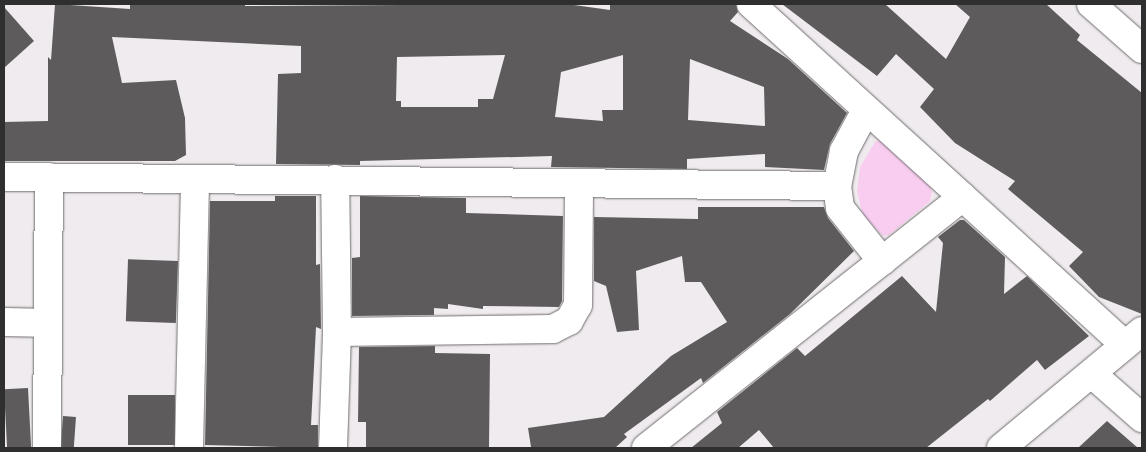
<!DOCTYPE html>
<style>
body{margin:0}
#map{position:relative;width:1146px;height:452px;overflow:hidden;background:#efebee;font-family:Karla,sans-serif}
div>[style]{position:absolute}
.green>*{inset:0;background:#f9cdf0}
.building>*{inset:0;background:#5e5b5d;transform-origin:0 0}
.roads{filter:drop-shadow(0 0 1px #6f6c6e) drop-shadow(0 0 1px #6f6c6e)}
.street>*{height:28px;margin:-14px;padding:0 14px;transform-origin:14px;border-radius:14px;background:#fff}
span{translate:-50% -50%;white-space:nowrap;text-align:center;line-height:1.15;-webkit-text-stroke:5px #fcf9fc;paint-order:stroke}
.frame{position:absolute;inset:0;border:5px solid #302f30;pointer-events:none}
</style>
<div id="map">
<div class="green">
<i style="clip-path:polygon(880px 140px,930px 186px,932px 192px,930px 201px,889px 235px,883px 236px,863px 215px,857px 191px,860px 167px,875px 142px)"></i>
</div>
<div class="building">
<i style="clip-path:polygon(evenodd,55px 4px,130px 9px,130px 4px,245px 4px,245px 6px,567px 4px,610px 10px,610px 4px,736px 4px,738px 12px,730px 21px,788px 59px,847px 113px,830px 144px,824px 170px,765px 167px,765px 154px,687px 159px,687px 169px,551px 167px,552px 156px,360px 161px,360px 165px,276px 164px,278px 74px,301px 73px,301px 46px,112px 37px,122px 83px,176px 80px,185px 118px,186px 155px,175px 161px,4px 161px,4px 122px,48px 121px,48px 57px,51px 60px,55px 4px,505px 55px,493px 99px,478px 99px,478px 107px,401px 107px,401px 101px,396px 101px,397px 57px,505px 55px,55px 4px,623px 55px,623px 110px,602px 110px,603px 121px,555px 117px,561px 72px,623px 55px,55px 4px,690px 59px,764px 87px,765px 126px,688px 120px,690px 59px)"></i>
<i style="clip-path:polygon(782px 4px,885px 4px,946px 59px,970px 17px,955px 4px,1046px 4px,1080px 35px,1077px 40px,1142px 93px,1142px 314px,1099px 297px,1069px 266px,1083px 252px,1008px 189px,1015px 181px,955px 143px,920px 107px,934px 89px,896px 54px,877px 76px)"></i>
<i style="clip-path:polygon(4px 7px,34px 41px,4px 68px)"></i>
<i style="clip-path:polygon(275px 196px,316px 196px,316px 265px,320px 264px,321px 329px,316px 327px,311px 425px,318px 425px,318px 448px,205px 445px,210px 201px,275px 201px)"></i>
<i style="clip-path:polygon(360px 196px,466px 198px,466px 213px,563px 216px,562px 301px,559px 307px,483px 306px,483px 309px,448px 304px,448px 309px,434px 308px,434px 315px,352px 316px,352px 258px,360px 257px)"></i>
<i style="clip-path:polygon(698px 207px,824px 207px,828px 218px,854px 251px,790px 314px,703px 383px,701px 378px,624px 434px,627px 437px,615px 448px,531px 447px,528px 428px,604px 417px,671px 356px,727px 322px,701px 282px,685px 282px,682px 256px,636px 271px,639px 330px,617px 332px,606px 286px,594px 281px,594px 217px,698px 219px)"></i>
<i style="clip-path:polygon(960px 220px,964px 220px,1005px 257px,1004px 294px,1027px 276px,1089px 336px,1045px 370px,1037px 360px,990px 401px,988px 399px,926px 448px,774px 448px,759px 430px,738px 448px,691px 448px,722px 423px,717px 412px,797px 348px,805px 356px,902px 276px,936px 312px,943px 243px,938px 237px)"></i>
<i style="left:178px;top:261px;width:62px;height:50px;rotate:92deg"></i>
<i style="clip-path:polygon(435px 346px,435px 353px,490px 354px,489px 448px,366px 448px,366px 422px,358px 422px,359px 347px)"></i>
<i style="left:28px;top:388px;width:60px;height:24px;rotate:87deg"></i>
<i style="left:128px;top:395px;width:47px;height:50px"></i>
<i style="left:63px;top:416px;width:13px;height:32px;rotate:4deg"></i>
<i style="clip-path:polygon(1107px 421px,1138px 448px,1078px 448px)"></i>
</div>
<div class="roads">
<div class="street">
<i style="left:751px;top:4px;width:506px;rotate:42.36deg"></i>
<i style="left:1091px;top:4px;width:68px;rotate:41.4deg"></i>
<i style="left:866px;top:110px;width:47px;rotate:118.2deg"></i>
<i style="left:844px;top:151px;width:36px;rotate:101deg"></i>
<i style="left:837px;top:186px;width:22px;rotate:82deg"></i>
<i style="left:840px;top:208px;width:68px;rotate:51.6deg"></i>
<i style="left:4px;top:177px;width:833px;rotate:0.62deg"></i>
<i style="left:4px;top:322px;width:43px;rotate:1.3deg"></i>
<i style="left:337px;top:332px;width:216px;rotate:-0.8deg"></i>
<i style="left:553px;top:329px;width:18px;rotate:-27deg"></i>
<i style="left:569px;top:321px;width:18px;rotate:-61deg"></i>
<i style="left:578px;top:305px;width:122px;rotate:-89.5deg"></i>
<i style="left:1092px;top:374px;width:67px;rotate:41.3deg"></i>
<i style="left:47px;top:448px;width:271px;rotate:-89.6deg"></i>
<i style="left:189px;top:448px;width:269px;rotate:-88.7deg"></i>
<i style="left:333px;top:448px;width:116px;rotate:-88deg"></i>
<i style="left:337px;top:332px;width:153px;rotate:-90.7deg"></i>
<i style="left:646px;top:448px;width:404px;rotate:-38.4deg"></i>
<i style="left:1001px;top:448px;width:183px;rotate:-39.7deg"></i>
</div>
</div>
<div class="frame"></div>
</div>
